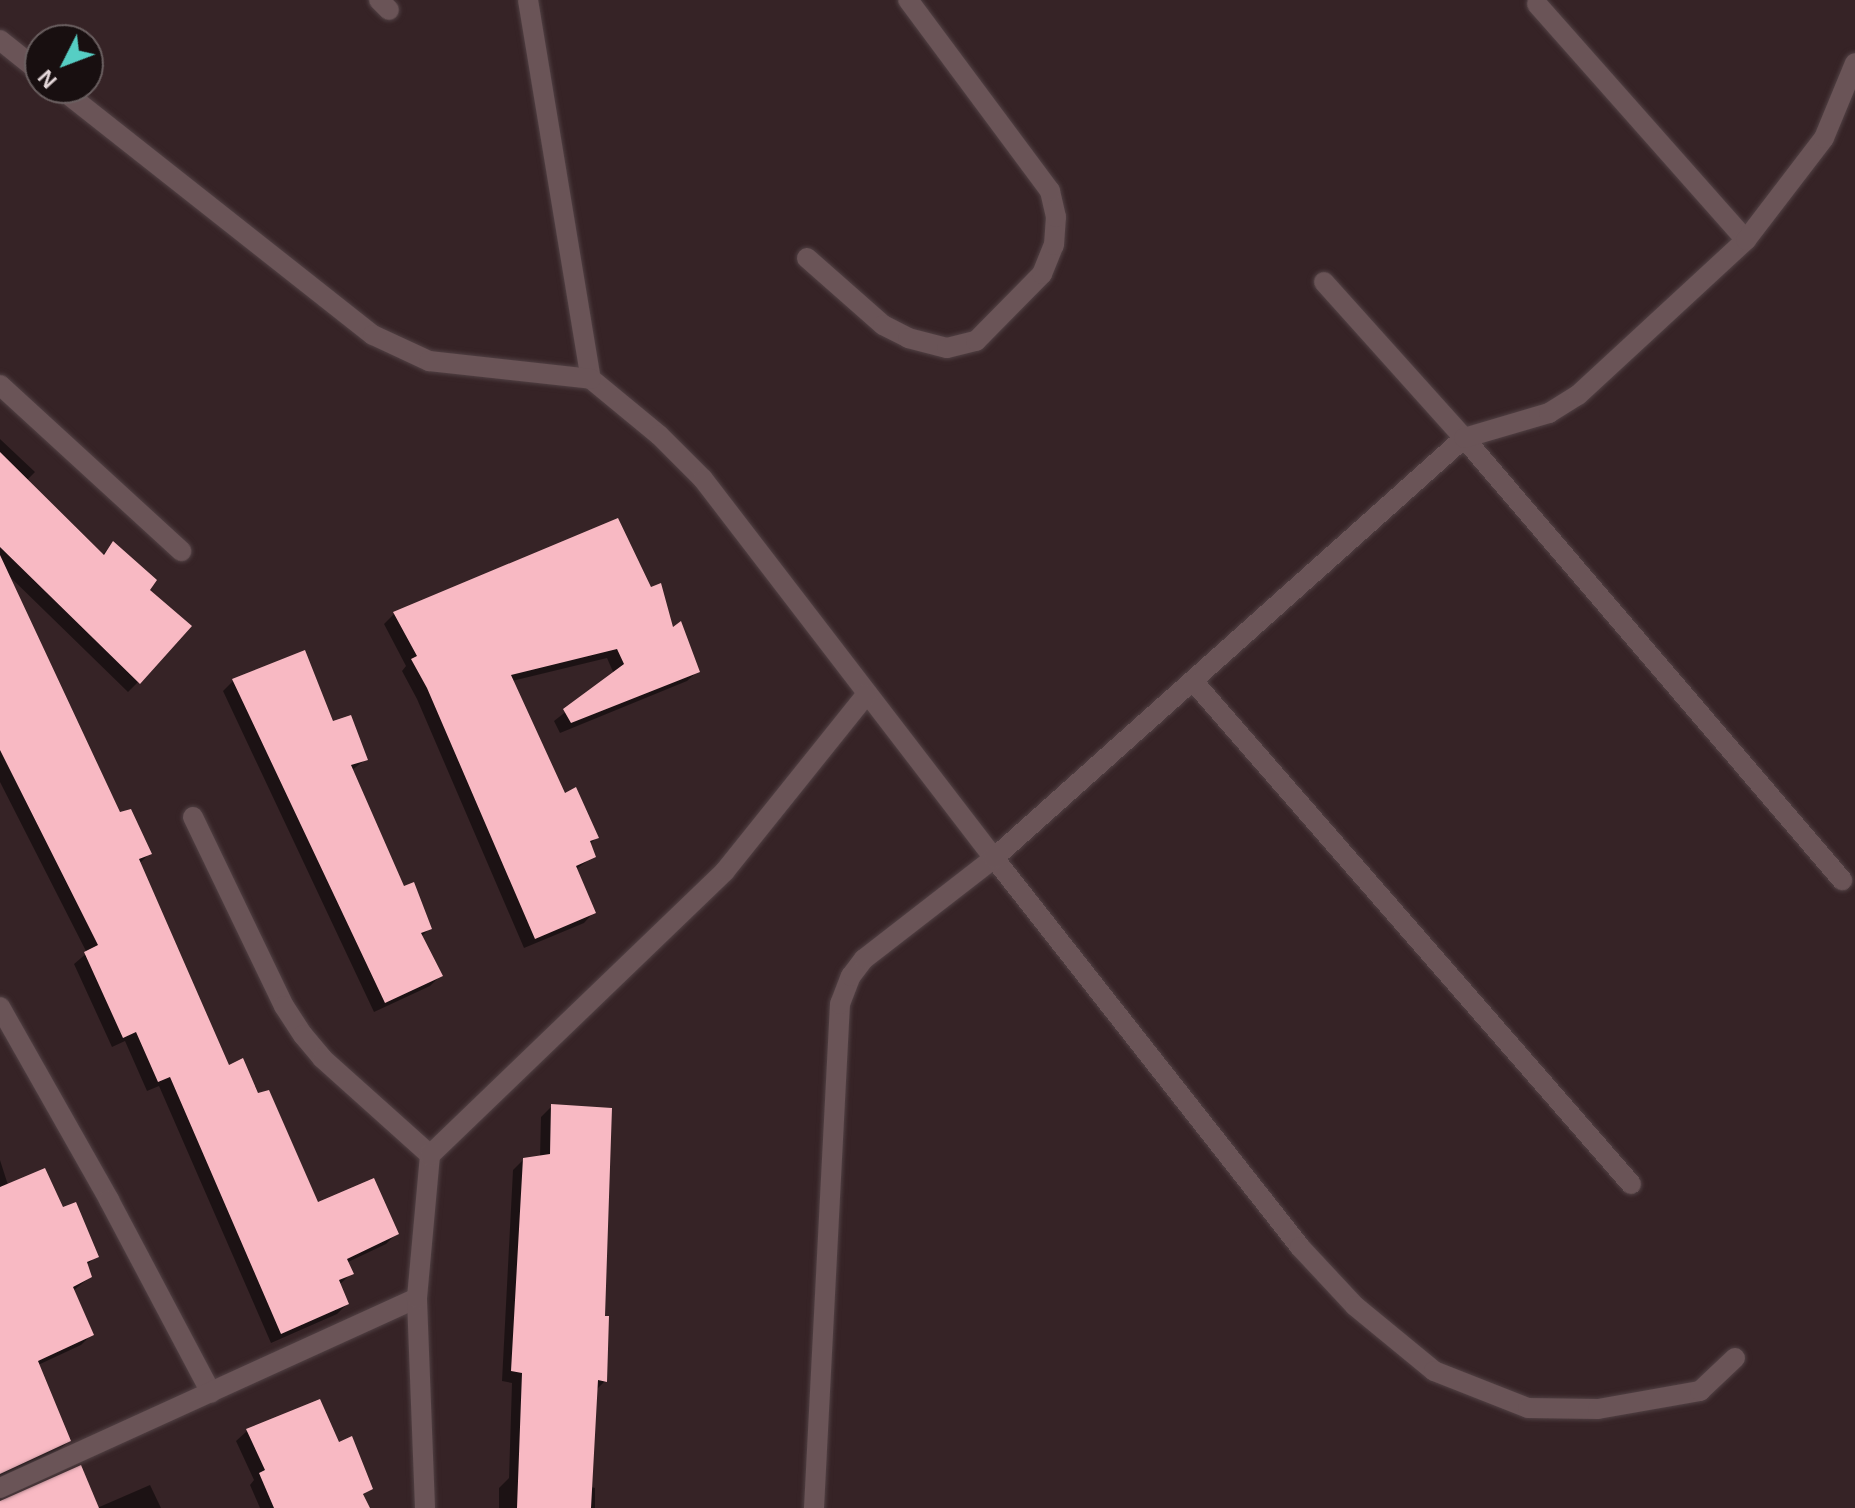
<!DOCTYPE html>
<style>
body{margin:0}
#map{position:relative;width:1855px;height:1508px;overflow:hidden;background:#362326;font-family:Helvetica,sans-serif}
div>[style]{position:absolute}
.shadow>*{inset:0;background:#0007}
.building>*{inset:0;background:#f8b9c3}
.roads{filter:drop-shadow(0 0 2px #514144) drop-shadow(0 0 2px #514144)}
.street>*{height:20px;margin:-10px;padding:0 10px;transform-origin:10px;border-radius:10px;background:#6a5457}
span{translate:-50% -50%;white-space:nowrap;text-align:center;line-height:1.15;-webkit-text-stroke:8px #180f10;paint-order:stroke}
.north{position:absolute;left:24px;top:24px;width:80px;height:80px;box-sizing:border-box;background:#180f10;border:2px solid #6a5f60;border-radius:50%;rotate:228deg;font-size:22px;font-weight:700;line-height:32px;text-align:center;color:#e4d7d9}
.north::after{content:'';display:block;margin:auto;width:28px;height:36px;background:#56cec4;clip-path:polygon(50% 0,100% 100%,50% 72%,0 100%)}
</style>
<div id="map">
<div class="shadow">
<i style="clip-path:polygon(0 439px,35px 472px,26px 481px,102px 555px,113px 544px,147px 590px,138px 682px,128px 692px,7px 574px,119px 815px,150px 853px,139px 864px,228px 1067px,257px 1096px,317px 1205px,396px 1234px,386px 1244px,346px 1263px,351px 1274px,339px 1285px,347px 1304px,337px 1314px,271px 1343px,159px 1086px,147px 1091px,125px 1041px,112px 1047px,74px 964px,87px 953px,0 782px)"></i>
<i style="clip-path:polygon(394px 614px,672px 630px,698px 671px,687px 681px,560px 733px,554px 721px,614px 674px,607px 658px,512px 681px,564px 795px,597px 837px,589px 845px,594px 856px,575px 870px,594px 912px,584px 923px,524px 948px,417px 699px,402px 671px,406px 666px,384px 624px)"></i>
<i style="clip-path:polygon(233px 681px,332px 724px,366px 759px,351px 771px,403px 889px,430px 928px,421px 937px,440px 976px,430px 986px,374px 1012px,223px 691px)"></i>
<i style="clip-path:polygon(552px 1106px,603px 1318px,605px 1381px,595px 1391px,591px 1487px,595px 1488px,595px 1508px,499px 1508px,499px 1488px,509px 1478px,512px 1383px,502px 1381px,513px 1170px,524px 1159px,540px 1157px,541px 1117px)"></i>
<i style="clip-path:polygon(0 1160px,8px 1185px,62px 1210px,96px 1256px,86px 1266px,90px 1277px,73px 1291px,92px 1334px,81px 1345px,38px 1365px,69px 1441px,58px 1451px,0 1480px)"></i>
<i style="clip-path:polygon(319px 1402px,338px 1445px,370px 1489px,362px 1496px,367px 1508px,260px 1508px,250px 1485px,254px 1480px,236px 1441px,247px 1431px)"></i>
<i style="clip-path:polygon(150px 1485px,161px 1508px,97px 1508px)"></i>
</div>
<div class="building">
<i style="clip-path:polygon(0 452px,104px 555px,113px 541px,157px 580px,150px 590px,192px 626px,140px 684px,0 547px)"></i>
<i style="clip-path:polygon(618px 518px,651px 587px,661px 583px,673px 627px,681px 621px,700px 672px,571px 723px,563px 709px,624px 664px,617px 649px,511px 675px,565px 793px,576px 787px,599px 838px,590px 841px,596px 857px,576px 866px,596px 913px,535px 939px,427px 688px,411px 659px,417px 656px,393px 612px)"></i>
<i style="clip-path:polygon(0 555px,120px 812px,131px 809px,152px 854px,139px 859px,229px 1065px,243px 1058px,258px 1093px,269px 1090px,318px 1202px,374px 1178px,399px 1234px,347px 1259px,354px 1274px,339px 1280px,349px 1304px,281px 1334px,170px 1077px,158px 1082px,136px 1032px,123px 1038px,84px 952px,98px 945px,0 750px)"></i>
<i style="clip-path:polygon(305px 650px,333px 721px,351px 715px,368px 760px,351px 765px,404px 886px,414px 882px,432px 929px,421px 933px,443px 976px,385px 1003px,232px 679px)"></i>
<i style="clip-path:polygon(551px 1104px,612px 1108px,605px 1316px,609px 1316px,607px 1382px,598px 1380px,591px 1508px,517px 1508px,522px 1373px,511px 1371px,523px 1158px,550px 1154px)"></i>
<i style="clip-path:polygon(45px 1168px,63px 1207px,76px 1202px,99px 1257px,87px 1262px,92px 1277px,73px 1287px,94px 1335px,38px 1361px,71px 1441px,0 1474px,0 1187px)"></i>
<i style="clip-path:polygon(320px 1399px,339px 1442px,352px 1436px,373px 1489px,363px 1494px,370px 1508px,274px 1508px,259px 1473px,265px 1470px,246px 1429px)"></i>
<i style="clip-path:polygon(81px 1465px,99px 1508px,0 1508px,0 1501px)"></i>
</div>
<div class="roads">
<div class="street">
<i style="left:379px;top:0;width:14px;rotate:45deg"></i>
<i style="left:528px;top:0;width:384px;rotate:80.6deg"></i>
<i style="left:591px;top:379px;width:88px;rotate:39.5deg"></i>
<i style="left:659px;top:435px;width:62px;rotate:45deg"></i>
<i style="left:703px;top:479px;width:478px;rotate:52.5deg"></i>
<i style="left:994px;top:858px;width:495px;rotate:51.8deg"></i>
<i style="left:1300px;top:1247px;width:81px;rotate:47deg"></i>
<i style="left:1355px;top:1306px;width:102px;rotate:39.4deg"></i>
<i style="left:1434px;top:1371px;width:101px;rotate:21.5deg"></i>
<i style="left:1528px;top:1408px;width:70px;rotate:0.8deg"></i>
<i style="left:1598px;top:1409px;width:104px;rotate:-10deg"></i>
<i style="left:1700px;top:1391px;width:48px;rotate:-43.3deg"></i>
<i style="left:1537px;top:4px;width:315px;rotate:48.5deg"></i>
<i style="left:0;top:40px;width:51px;rotate:38.7deg"></i>
<i style="left:60px;top:88px;width:399px;rotate:38.3deg"></i>
<i style="left:373px;top:335px;width:62px;rotate:24.9deg"></i>
<i style="left:429px;top:361px;width:163px;rotate:6.3deg"></i>
<i style="left:807px;top:258px;width:101px;rotate:41.4deg"></i>
<i style="left:883px;top:325px;width:28px;rotate:27deg"></i>
<i style="left:908px;top:338px;width:40px;rotate:14.4deg"></i>
<i style="left:947px;top:348px;width:30px;rotate:-14deg"></i>
<i style="left:976px;top:341px;width:94px;rotate:-45.4deg"></i>
<i style="left:1042px;top:274px;width:31px;rotate:-68deg"></i>
<i style="left:1054px;top:245px;width:28px;rotate:-86deg"></i>
<i style="left:1056px;top:217px;width:27px;rotate:-103deg"></i>
<i style="left:1050px;top:191px;width:238px;rotate:-126.6deg"></i>
<i style="left:1324px;top:282px;width:210px;rotate:48.1deg"></i>
<i style="left:1464px;top:438px;width:582px;rotate:49.46deg"></i>
<i style="left:0;top:385px;width:246px;rotate:42.5deg"></i>
<i style="left:1193px;top:681px;width:667px;rotate:48.95deg"></i>
<i style="left:193px;top:817px;width:210px;rotate:64.3deg"></i>
<i style="left:284px;top:1006px;width:35px;rotate:57deg"></i>
<i style="left:303px;top:1035px;width:30px;rotate:50deg"></i>
<i style="left:322px;top:1058px;width:145px;rotate:41.9deg"></i>
<i style="left:0;top:1007px;width:222px;rotate:60.5deg"></i>
<i style="left:109px;top:1200px;width:218px;rotate:62.1deg"></i>
<i style="left:0;top:1488px;width:458px;rotate:-24.5deg"></i>
<i style="left:425px;top:1508px;width:210px;rotate:-92.2deg"></i>
<i style="left:417px;top:1298px;width:144px;rotate:-84.8deg"></i>
<i style="left:430px;top:1155px;width:409px;rotate:-43.9deg"></i>
<i style="left:725px;top:871px;width:227px;rotate:-51.3deg"></i>
<i style="left:814px;top:1508px;width:505px;rotate:-87.05deg"></i>
<i style="left:840px;top:1004px;width:30px;rotate:-69deg"></i>
<i style="left:851px;top:976px;width:21px;rotate:-53deg"></i>
<i style="left:864px;top:959px;width:165px;rotate:-37.8deg"></i>
<i style="left:994px;top:858px;width:630px;rotate:-41.78deg"></i>
<i style="left:1464px;top:438px;width:89px;rotate:-16.4deg"></i>
<i style="left:1549px;top:413px;width:34px;rotate:-32deg"></i>
<i style="left:1578px;top:395px;width:229px;rotate:-42.7deg"></i>
<i style="left:1746px;top:240px;width:128px;rotate:-52.6deg"></i>
<i style="left:1824px;top:138px;width:81px;rotate:-67.5deg"></i>
</div>
</div>
<div class="north">N</div>
</div>
